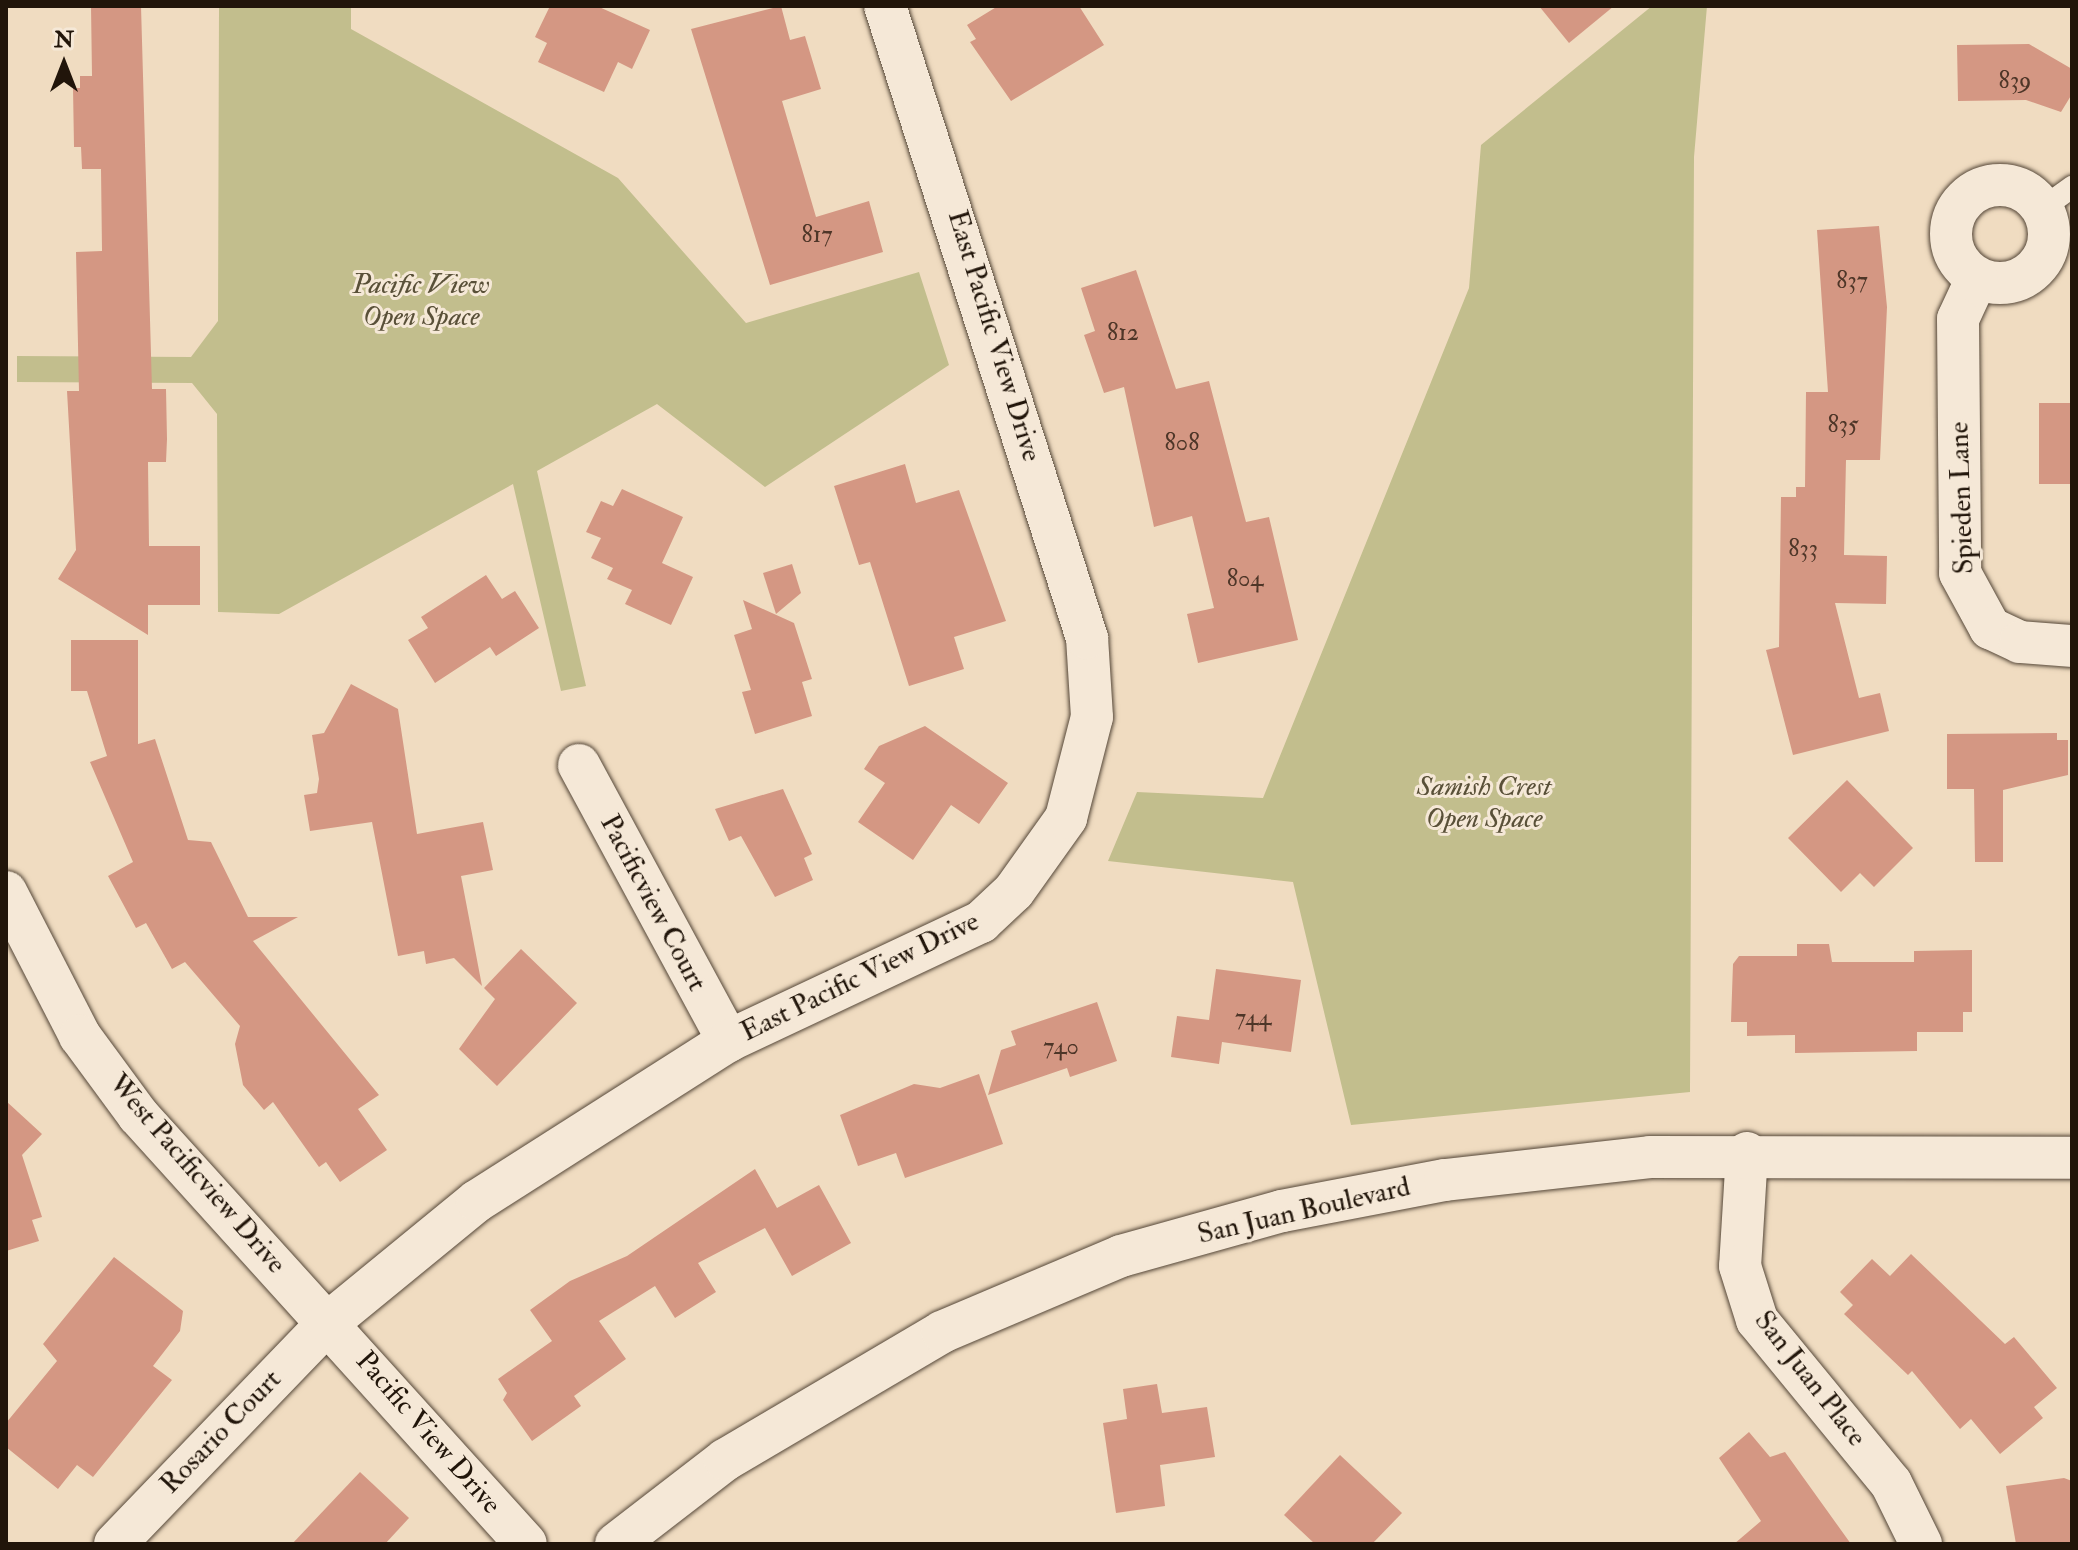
<!DOCTYPE html>
<style>
body{margin:0}
#map{position:relative;width:2078px;height:1550px;overflow:hidden;background:#f0dcc1;font-family:"IM FELL Double Pica",serif}
div>[style]{position:absolute}
.green>*{inset:0;background:#c2be8d}
.building>*{inset:0;background:#d49783;transform-origin:0 0}
.roads{filter:drop-shadow(0 0 2px #554738) drop-shadow(0 0 2px #554738)}
.lane>*{height:22px;margin:-11px;padding:0 11px;transform-origin:11px;border-radius:11px;background:#f5e8d7}
.street>*{height:42px;margin:-21px;padding:0 21px;transform-origin:21px;border-radius:21px;background:#f5e8d7}
.street>.ring{margin:-21px;padding:0;box-sizing:content-box;background:none;border:42px solid #f5e8d7;border-radius:50%}
span{translate:-50% -50%;white-space:nowrap;text-align:center;line-height:1.15;-webkit-text-stroke:6px #f5e8d7;paint-order:stroke}
.number-label{font-size:24px;color:#4e3628}
.number-label span{-webkit-text-stroke-width:0}
.park-label{font-size:28px;color:#595038;font-style:italic}
.street-label{font-size:28px;color:#21150a}
.frame{position:absolute;inset:0;border:8px solid #21150a;pointer-events:none}
.north{position:absolute;left:24px;top:24px;width:80px;height:80px;-webkit-text-stroke:6px #f5e8d7;paint-order:stroke;rotate:0deg;font-size:22px;font-weight:700;line-height:32px;text-align:center;color:#21150a}
.north::after{content:'';display:block;margin:auto;width:28px;height:36px;background:#21150a;clip-path:polygon(50% 0,100% 100%,50% 72%,0 100%)}
</style>
<div id="map">
<div class="green">
<i style="clip-path:polygon(219px 6px,351px 6px,351px 29px,618px 178px,746px 323px,919px 272px,949px 365px,765px 487px,657px 404px,537px 471px,586px 686px,561px 691px,513px 484px,279px 614px,218px 612px,217px 414px,192px 383px,17px 382px,17px 356px,191px 357px,218px 321px)"></i>
<i style="clip-path:polygon(1652px 6px,1707px 6px,1694px 157px,1690px 1092px,1351px 1125px,1293px 882px,1108px 861px,1137px 792px,1263px 798px,1469px 288px,1481px 145px)"></i>
</div>
<div class="building">
<i style="clip-path:polygon(91px 6px,141px 6px,152px 389px,166px 389px,167px 439px,166px 462px,148px 462px,149px 546px,200px 546px,200px 605px,148px 605px,148px 635px,58px 579px,76px 550px,67px 391px,79px 391px,76px 252px,102px 251px,101px 169px,82px 169px,81px 147px,74px 147px,73px 88px,80px 88px,80px 76px,92px 76px)"></i>
<i style="clip-path:polygon(550px 6px,597px 6px,650px 30px,632px 69px,618px 62px,604px 92px,538px 62px,547px 43px,535px 37px)"></i>
<i style="clip-path:polygon(781px 6px,790px 40px,805px 36px,821px 89px,782px 101px,816px 217px,869px 201px,883px 252px,770px 285px,691px 29px)"></i>
<i style="clip-path:polygon(998px 6px,1079px 6px,1104px 45px,1011px 101px,970px 42px,976px 39px,967px 25px)"></i>
<i style="clip-path:polygon(1539px 6px,1614px 6px,1569px 43px)"></i>
<i style="clip-path:polygon(2029px 44px,2072px 69px,2072px 94px,2061px 112px,2026px 100px,1958px 101px,1957px 45px)"></i>
<i style="clip-path:polygon(1879px 226px,1887px 307px,1880px 460px,1846px 460px,1844px 555px,1887px 556px,1886px 604px,1835px 603px,1859px 698px,1880px 693px,1889px 731px,1793px 755px,1766px 650px,1779px 647px,1781px 497px,1796px 497px,1796px 487px,1805px 487px,1806px 392px,1828px 392px,1817px 230px)"></i>
<i style="clip-path:polygon(1136px 270px,1176px 389px,1209px 381px,1246px 522px,1269px 517px,1298px 640px,1198px 663px,1187px 614px,1214px 608px,1192px 516px,1154px 527px,1124px 387px,1104px 393px,1084px 335px,1095px 331px,1081px 288px)"></i>
<i style="left:2072px;top:403px;width:81px;height:33px;rotate:90deg"></i>
<i style="clip-path:polygon(905px 464px,916px 503px,959px 490px,1006px 621px,954px 637px,964px 669px,909px 686px,870px 562px,859px 565px,834px 486px)"></i>
<i style="clip-path:polygon(622px 489px,683px 517px,662px 563px,693px 577px,671px 625px,625px 604px,632px 590px,607px 579px,613px 568px,591px 558px,601px 538px,586px 532px,601px 501px,613px 506px)"></i>
<i style="clip-path:polygon(792px 564px,801px 593px,776px 614px,763px 573px)"></i>
<i style="clip-path:polygon(486px 575px,502px 599px,515px 591px,539px 628px,496px 656px,490px 647px,435px 683px,408px 640px,428px 628px,421px 617px)"></i>
<i style="clip-path:polygon(743px 600px,794px 623px,812px 679px,802px 682px,812px 716px,755px 734px,742px 692px,751px 690px,734px 635px,752px 629px)"></i>
<i style="clip-path:polygon(71px 640px,138px 640px,138px 744px,155px 739px,188px 840px,211px 842px,248px 917px,298px 917px,253px 941px,379px 1095px,358px 1109px,387px 1150px,340px 1182px,326px 1162px,319px 1167px,273px 1102px,264px 1110px,243px 1085px,235px 1044px,240px 1026px,185px 962px,172px 969px,146px 923px,136px 928px,108px 876px,133px 862px,90px 762px,107px 756px,87px 691px,71px 691px)"></i>
<i style="clip-path:polygon(351px 684px,398px 709px,417px 834px,483px 822px,493px 870px,461px 876px,482px 986px,454px 958px,426px 964px,424px 951px,398px 956px,372px 822px,310px 831px,304px 795px,317px 793px,319px 779px,312px 735px,324px 733px)"></i>
<i style="clip-path:polygon(925px 726px,1008px 783px,979px 824px,951px 805px,913px 860px,858px 822px,885px 783px,864px 769px,879px 746px)"></i>
<i style="clip-path:polygon(2057px 733px,2057px 740px,2068px 740px,2068px 775px,2003px 790px,2003px 862px,1975px 862px,1974px 789px,1947px 789px,1947px 734px)"></i>
<i style="clip-path:polygon(1847px 780px,1913px 848px,1874px 887px,1860px 873px,1841px 892px,1788px 838px)"></i>
<i style="clip-path:polygon(783px 789px,812px 854px,804px 858px,813px 880px,775px 897px,741px 836px,729px 841px,715px 809px)"></i>
<i style="clip-path:polygon(1797px 944px,1829px 944px,1832px 962px,1914px 962px,1914px 951px,1972px 950px,1972px 1012px,1963px 1012px,1963px 1032px,1917px 1032px,1917px 1051px,1795px 1053px,1795px 1035px,1747px 1036px,1747px 1022px,1731px 1022px,1733px 964px,1739px 956px,1797px 956px)"></i>
<i style="clip-path:polygon(521px 949px,577px 1003px,497px 1086px,459px 1049px,495px 999px,484px 988px)"></i>
<i style="clip-path:polygon(1216px 969px,1301px 980px,1291px 1052px,1222px 1042px,1219px 1064px,1171px 1057px,1177px 1016px,1209px 1020px)"></i>
<i style="clip-path:polygon(1097px 1002px,1117px 1061px,1070px 1077px,1067px 1068px,988px 1095px,1001px 1050px,1016px 1045px,1011px 1031px)"></i>
<i style="clip-path:polygon(979px 1074px,1003px 1144px,905px 1178px,896px 1153px,858px 1166px,840px 1115px,914px 1084px,940px 1088px)"></i>
<i style="clip-path:polygon(6px 1101px,42px 1134px,22px 1155px,42px 1217px,32px 1220px,39px 1241px,6px 1251px)"></i>
<i style="clip-path:polygon(755px 1169px,777px 1208px,819px 1185px,851px 1243px,792px 1276px,765px 1228px,698px 1263px,716px 1292px,675px 1318px,655px 1286px,599px 1321px,626px 1359px,574px 1396px,581px 1406px,532px 1441px,503px 1400px,507px 1393px,498px 1379px,552px 1341px,530px 1310px,570px 1281px,627px 1256px)"></i>
<i style="clip-path:polygon(1911px 1254px,2005px 1344px,2014px 1337px,2057px 1388px,2034px 1407px,2043px 1418px,2000px 1454px,1971px 1419px,1960px 1429px,1912px 1371px,1908px 1375px,1844px 1314px,1853px 1305px,1840px 1292px,1872px 1259px,1890px 1276px)"></i>
<i style="clip-path:polygon(114px 1257px,183px 1311px,180px 1331px,153px 1366px,172px 1380px,93px 1477px,77px 1465px,58px 1489px,6px 1447px,6px 1423px,57px 1361px,43px 1344px)"></i>
<i style="clip-path:polygon(1157px 1384px,1162px 1413px,1207px 1407px,1215px 1457px,1160px 1465px,1165px 1506px,1116px 1513px,1103px 1423px,1127px 1419px,1123px 1389px)"></i>
<i style="clip-path:polygon(1749px 1432px,1770px 1457px,1785px 1452px,1851px 1544px,1734px 1544px,1761px 1521px,1719px 1458px)"></i>
<i style="clip-path:polygon(1340px 1455px,1402px 1513px,1372px 1544px,1315px 1544px,1284px 1515px)"></i>
<i style="clip-path:polygon(360px 1472px,409px 1518px,385px 1544px,292px 1544px)"></i>
<i style="clip-path:polygon(2064px 1478px,2072px 1481px,2072px 1544px,2016px 1544px,2006px 1486px)"></i>
</div>
<div class="roads">
<div class="lane">
<i style="left:2043px;top:208px;width:36px;rotate:-36deg"></i>
</div>
<div class="street">
<i class="ring" style="left:1951px;top:185px;width:56px;height:56px"></i>
<i style="left:1977px;top:278px;width:45px;rotate:114.9deg"></i>
<i style="left:1958px;top:319px;width:254px;rotate:89.5deg"></i>
<i style="left:1960px;top:573px;width:63px;rotate:61.4deg"></i>
<i style="left:1990px;top:628px;width:33px;rotate:25deg"></i>
<i style="left:2020px;top:642px;width:52px;rotate:4.4deg"></i>
<i style="left:579px;top:765px;width:314px;rotate:61.6deg"></i>
<i style="left:6px;top:892px;width:162px;rotate:62.8deg"></i>
<i style="left:80px;top:1036px;width:98px;rotate:53.7deg"></i>
<i style="left:138px;top:1115px;width:578px;rotate:47.87deg"></i>
<i style="left:1747px;top:1153px;width:113px;rotate:93.5deg"></i>
<i style="left:1740px;top:1266px;width:57px;rotate:72.5deg"></i>
<i style="left:1757px;top:1320px;width:211px;rotate:50.6deg"></i>
<i style="left:1891px;top:1483px;width:68px;rotate:63.8deg"></i>
<i style="left:115px;top:1544px;width:308px;rotate:-46.1deg"></i>
<i style="left:329px;top:1322px;width:191px;rotate:-39.3deg"></i>
<i style="left:477px;top:1201px;width:298px;rotate:-32.5deg"></i>
<i style="left:728px;top:1041px;width:280px;rotate:-25.2deg"></i>
<i style="left:981px;top:922px;width:45px;rotate:-43.2deg"></i>
<i style="left:1014px;top:891px;width:90px;rotate:-54.5deg"></i>
<i style="left:1066px;top:818px;width:104px;rotate:-75.6deg"></i>
<i style="left:1092px;top:717px;width:79px;rotate:-93.6deg"></i>
<i style="left:1087px;top:638px;width:663px;rotate:-107.72deg"></i>
<i style="left:616px;top:1544px;width:138px;rotate:-37.6deg"></i>
<i style="left:725px;top:1460px;width:252px;rotate:-30.5deg"></i>
<i style="left:942px;top:1332px;width:194px;rotate:-23deg"></i>
<i style="left:1121px;top:1256px;width:167px;rotate:-15.6deg"></i>
<i style="left:1282px;top:1211px;width:166px;rotate:-10.8deg"></i>
<i style="left:1445px;top:1180px;width:206px;rotate:-6.4deg"></i>
<i style="left:1650px;top:1157px;width:422px;rotate:0.1deg"></i>
</div>
</div>
<div class="number-label">
<span style="left:2015px;top:81px">839</span>
<span style="left:817px;top:235px">817</span>
<span style="left:1852px;top:281px">837</span>
<span style="left:1123px;top:333px">812</span>
<span style="left:1843px;top:425px">835</span>
<span style="left:1182px;top:443px">808</span>
<span style="left:1803px;top:549px">833</span>
<span style="left:1245px;top:579px">804</span>
<span style="left:1253px;top:1018px">744</span>
<span style="left:1061px;top:1047px">740</span>
</div>
<div class="park-label">
<span style="left:421px;top:301px">Pacific View<br>Open Space</span>
<span style="left:1484px;top:803px">Samish Crest<br>Open Space</span>
</div>
<div class="street-label">
<span style="left:994px;top:336px;rotate:73deg">East Pacific View Drive</span>
<span style="left:1962px;top:498px;rotate:-92deg">Spieden Lane</span>
<span style="left:653px;top:903px;rotate:62deg">Pacificview Court</span>
<span style="left:860px;top:977px;rotate:-26deg">East Pacific View Drive</span>
<span style="left:197px;top:1174px;rotate:49deg">West Pacificview Drive</span>
<span style="left:1304px;top:1211px;rotate:-13deg">San Juan Boulevard</span>
<span style="left:1810px;top:1379px;rotate:52deg">San Juan Place</span>
<span style="left:221px;top:1432px;rotate:-46deg">Rosario Court</span>
<span style="left:428px;top:1433px;rotate:49deg">Pacific View Drive</span>
</div>
<div class="frame"></div>
<div class="north">N</div>
</div>
